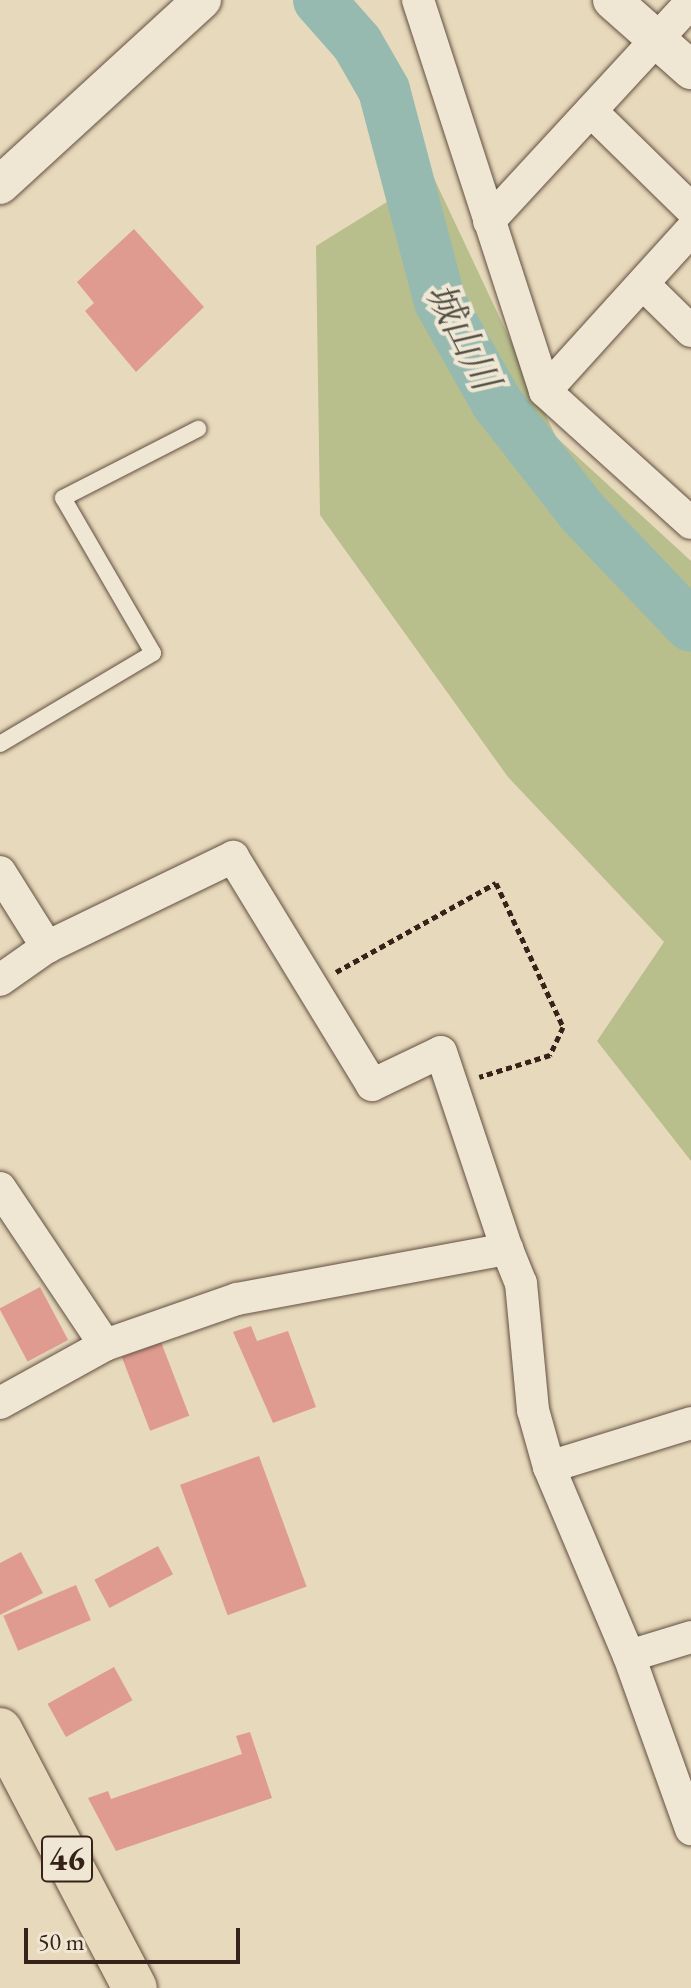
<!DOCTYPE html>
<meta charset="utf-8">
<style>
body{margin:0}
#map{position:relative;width:691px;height:1988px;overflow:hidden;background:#e7d9bb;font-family:"EB Garamond","Noto Serif JP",serif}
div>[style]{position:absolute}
.green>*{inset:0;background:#b9be8d}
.river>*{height:52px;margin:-26px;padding:0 26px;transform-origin:26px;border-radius:26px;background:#97bab0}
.building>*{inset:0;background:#df9b90;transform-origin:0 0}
.path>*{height:5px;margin-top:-2.5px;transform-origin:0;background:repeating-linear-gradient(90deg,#352218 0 6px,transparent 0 10px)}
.roads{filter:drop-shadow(0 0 2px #625041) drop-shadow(0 0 2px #625041)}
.service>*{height:16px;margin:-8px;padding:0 8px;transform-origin:8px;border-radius:8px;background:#efe6d3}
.minor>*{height:32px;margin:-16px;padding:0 16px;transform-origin:16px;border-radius:16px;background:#efe6d3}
.tertiary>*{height:38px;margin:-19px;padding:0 19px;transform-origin:19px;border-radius:19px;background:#efe6d3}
.primary>*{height:44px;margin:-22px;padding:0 22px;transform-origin:22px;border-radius:22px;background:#e7d9bb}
span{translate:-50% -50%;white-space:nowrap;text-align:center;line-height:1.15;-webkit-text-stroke:8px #efe6d3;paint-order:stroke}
.shield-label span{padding:2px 6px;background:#efe6d3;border:2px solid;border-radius:6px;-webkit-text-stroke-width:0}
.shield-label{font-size:34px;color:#352218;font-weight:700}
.water-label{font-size:38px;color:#525046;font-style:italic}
.scale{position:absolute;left:24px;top:1928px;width:216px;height:36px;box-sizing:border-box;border:4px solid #352218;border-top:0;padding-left:10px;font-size:24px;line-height:28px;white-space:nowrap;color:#352218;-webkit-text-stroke:6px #efe6d3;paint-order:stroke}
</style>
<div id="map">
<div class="green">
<i style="clip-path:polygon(432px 174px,556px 437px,691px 561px,691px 1161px,597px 1041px,664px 942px,508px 777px,320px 515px,316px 246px)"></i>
</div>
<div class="river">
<i style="left:319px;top:0;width:57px;rotate:48.5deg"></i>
<i style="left:357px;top:43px;width:54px;rotate:60.1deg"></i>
<i style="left:384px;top:90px;width:219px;rotate:75.2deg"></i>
<i style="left:440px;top:302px;width:116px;rotate:60.6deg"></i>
<i style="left:497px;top:403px;width:140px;rotate:52deg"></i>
<i style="left:583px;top:513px;width:156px;rotate:46.3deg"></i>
</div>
<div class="building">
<i style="clip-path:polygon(134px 229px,204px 307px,136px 372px,85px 311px,94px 303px,77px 282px)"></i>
<i style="left:40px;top:1287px;width:60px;height:46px;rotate:62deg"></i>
<i style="clip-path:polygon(251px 1326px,257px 1341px,288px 1331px,316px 1407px,273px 1423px,233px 1332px)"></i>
<i style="left:161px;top:1342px;width:79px;height:42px;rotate:69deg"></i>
<i style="left:259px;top:1456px;width:139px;height:84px;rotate:70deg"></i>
<i style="left:158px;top:1546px;width:32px;height:72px;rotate:62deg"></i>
<i style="clip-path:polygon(21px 1552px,43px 1593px,0 1615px,0 1563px)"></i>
<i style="left:76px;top:1585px;width:38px;height:79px;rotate:67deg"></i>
<i style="left:114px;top:1667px;width:38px;height:76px;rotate:61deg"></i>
<i style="clip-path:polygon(250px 1732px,272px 1798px,116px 1851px,88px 1798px,108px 1791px,111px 1799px,242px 1754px,236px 1736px)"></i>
</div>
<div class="path">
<i style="left:336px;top:972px;width:183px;rotate:-29.1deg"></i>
<i style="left:496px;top:883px;width:159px;rotate:65deg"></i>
<i style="left:563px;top:1027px;width:31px;rotate:115deg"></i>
<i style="left:550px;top:1055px;width:74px;rotate:162.8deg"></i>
</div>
<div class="roads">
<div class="service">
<i style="left:0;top:744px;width:178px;rotate:-30.7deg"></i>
<i style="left:153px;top:653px;width:179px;rotate:-120.1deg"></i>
<i style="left:63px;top:498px;width:152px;rotate:-27.1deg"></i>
</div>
<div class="minor">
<i style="left:418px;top:0;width:411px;rotate:72deg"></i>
<i style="left:545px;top:391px;width:197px;rotate:42.1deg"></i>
<i style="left:591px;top:111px;width:140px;rotate:44.4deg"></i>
<i style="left:489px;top:221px;width:298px;rotate:-47.3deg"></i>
<i style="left:643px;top:284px;width:67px;rotate:44.4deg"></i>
<i style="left:545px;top:391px;width:217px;rotate:-47.8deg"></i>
<i style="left:0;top:872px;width:89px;rotate:57.9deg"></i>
<i style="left:0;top:980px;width:57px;rotate:-35.1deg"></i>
<i style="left:47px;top:947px;width:207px;rotate:-25.8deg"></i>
<i style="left:233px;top:857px;width:267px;rotate:58.6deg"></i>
<i style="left:372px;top:1085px;width:76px;rotate:-25.6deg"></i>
<i style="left:441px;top:1052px;width:208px;rotate:71.5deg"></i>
<i style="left:0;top:1188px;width:189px;rotate:56.2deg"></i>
<i style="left:0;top:1403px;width:120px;rotate:-28.9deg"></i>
<i style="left:105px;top:1345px;width:140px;rotate:-19.2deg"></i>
<i style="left:237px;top:1299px;width:275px;rotate:-10.5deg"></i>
<i style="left:507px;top:1249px;width:37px;rotate:68deg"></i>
<i style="left:521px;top:1283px;width:128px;rotate:84.6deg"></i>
<i style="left:533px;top:1410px;width:59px;rotate:74.3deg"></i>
<i style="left:549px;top:1467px;width:205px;rotate:67.1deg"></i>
<i style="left:629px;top:1656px;width:184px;rotate:70.3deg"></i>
<i style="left:549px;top:1467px;width:149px;rotate:-17.2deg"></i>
<i style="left:629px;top:1656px;width:65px;rotate:-17deg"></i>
</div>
<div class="tertiary">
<i style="left:612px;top:0;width:106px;rotate:41.5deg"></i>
<i style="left:0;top:185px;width:274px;rotate:-42.5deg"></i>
</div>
<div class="primary">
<i style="left:0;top:1730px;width:291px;rotate:62.4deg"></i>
</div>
</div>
<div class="shield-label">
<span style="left:67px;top:1859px">46</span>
</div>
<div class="water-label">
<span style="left:463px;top:336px;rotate:63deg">城山川</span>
</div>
<div class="scale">50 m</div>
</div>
